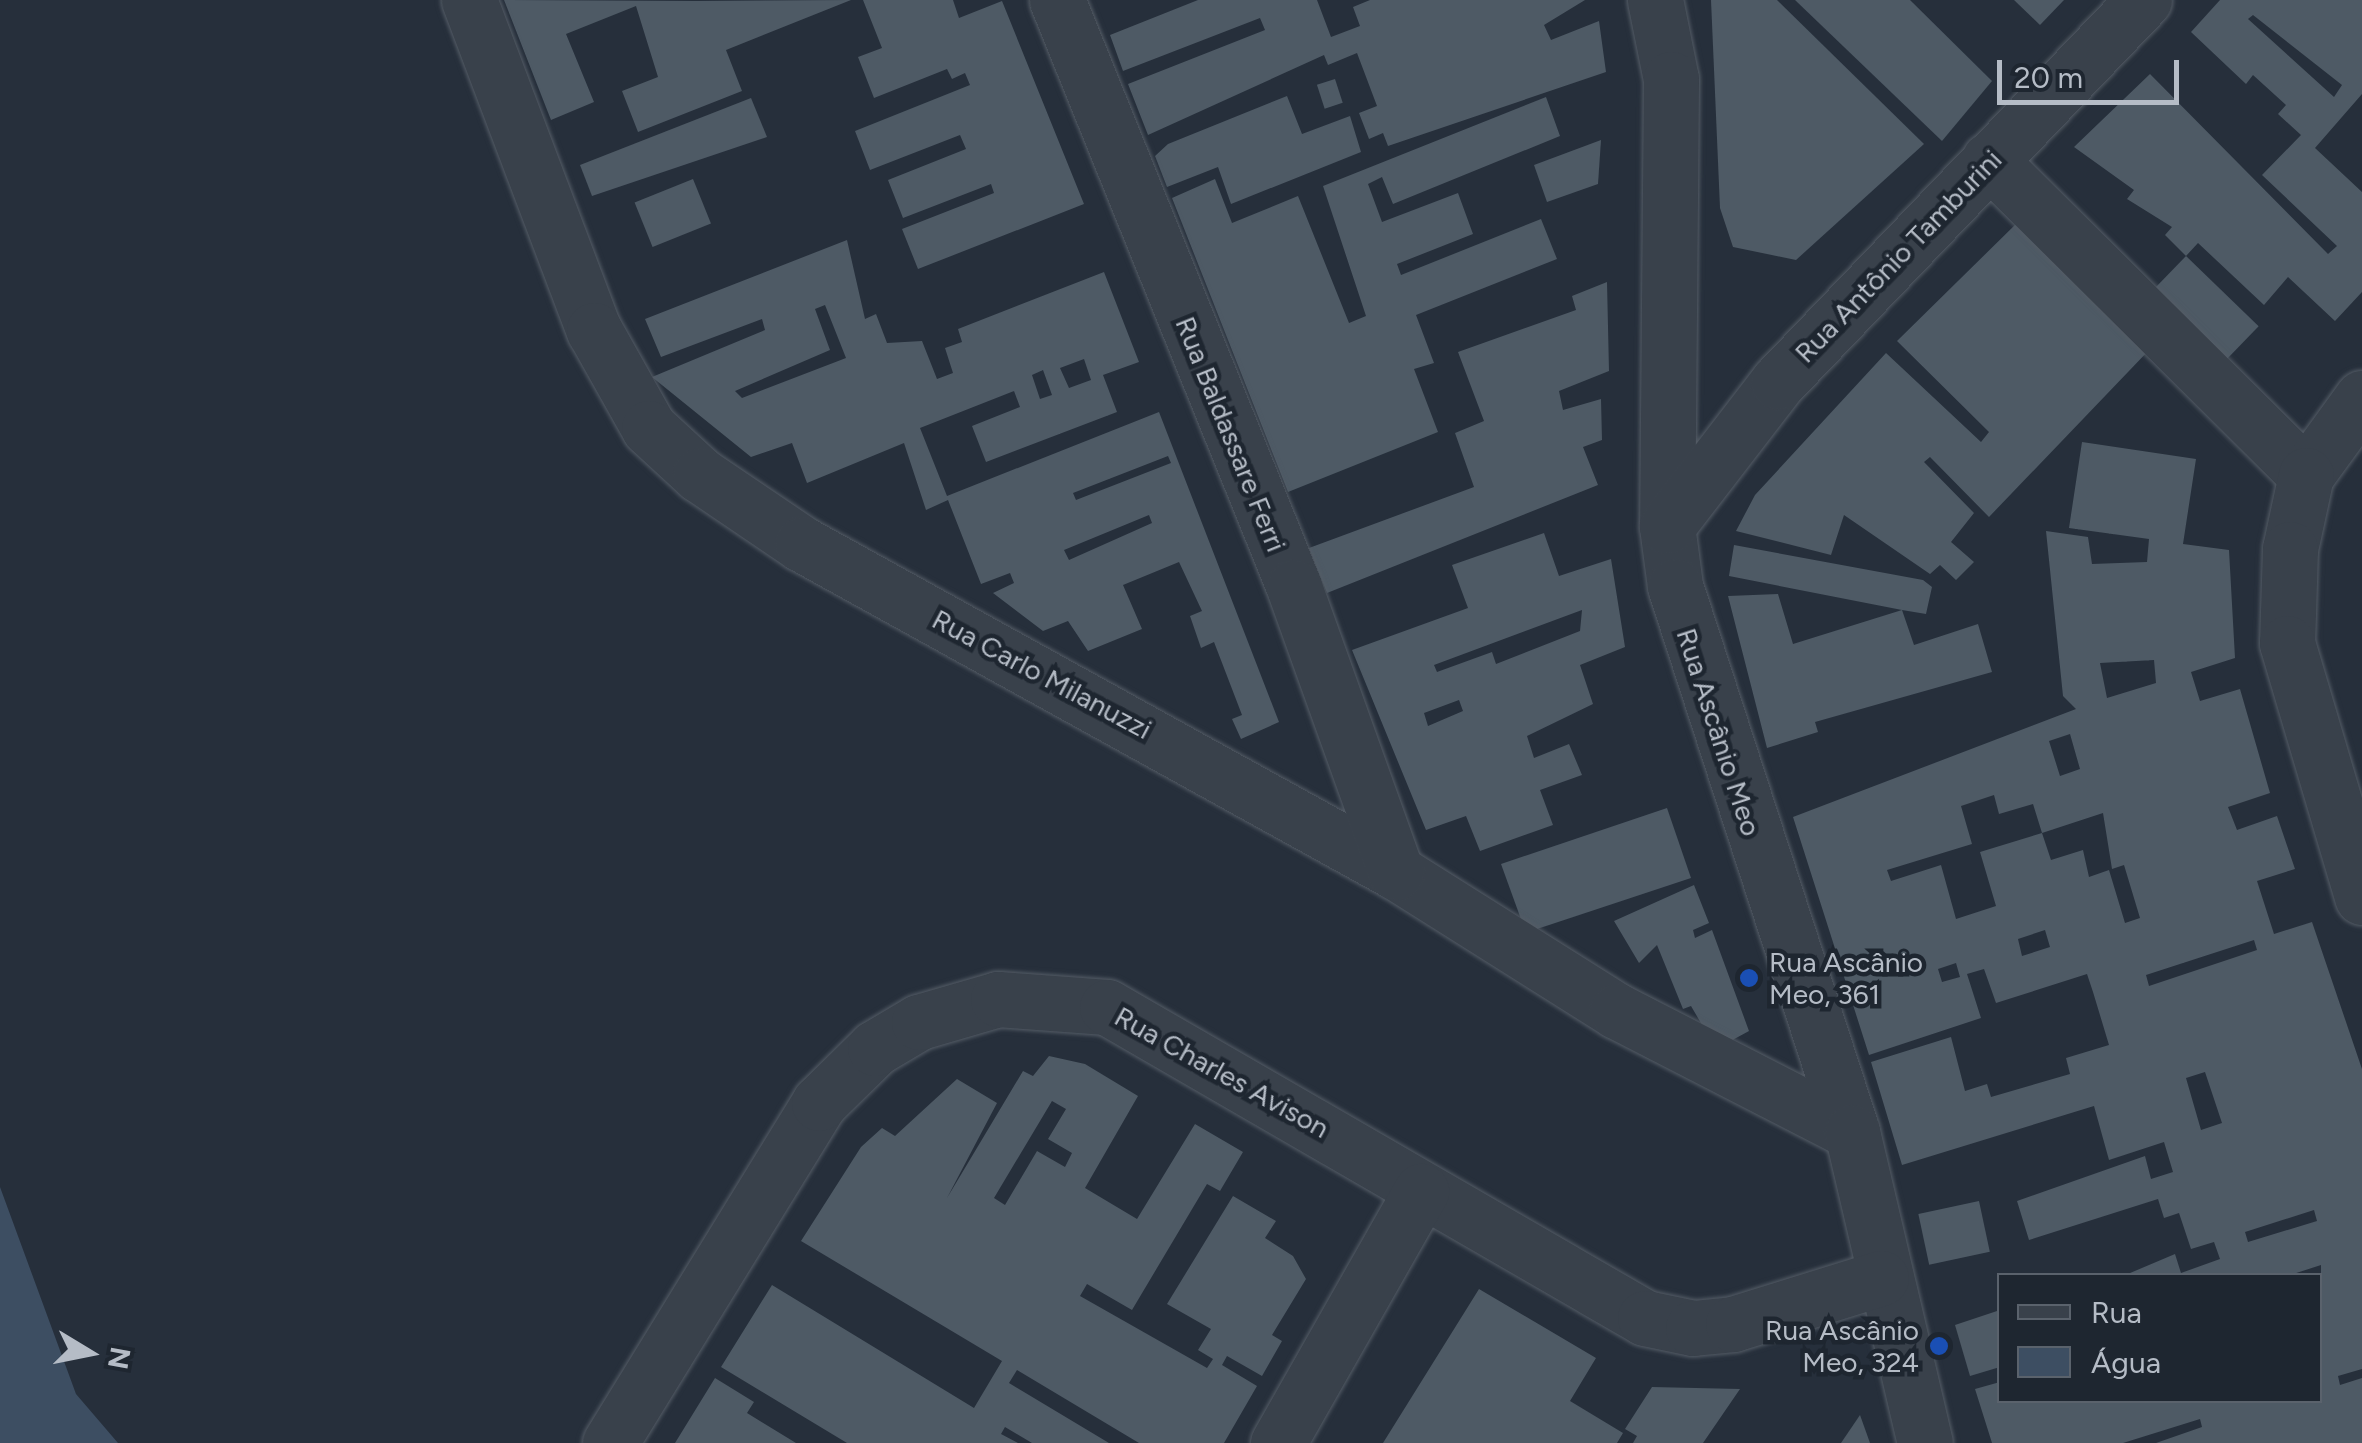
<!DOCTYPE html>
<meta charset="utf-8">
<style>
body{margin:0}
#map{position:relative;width:2362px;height:1443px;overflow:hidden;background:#262f3b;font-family:Figtree,sans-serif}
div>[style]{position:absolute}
.water>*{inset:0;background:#3d4e62}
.building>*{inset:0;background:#4e5a65;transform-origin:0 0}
.roads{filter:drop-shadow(0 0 2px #545c66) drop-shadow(0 0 2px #545c66)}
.minor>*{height:55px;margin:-27.5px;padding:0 27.5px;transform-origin:27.5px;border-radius:27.5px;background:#39414b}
.dots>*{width:28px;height:28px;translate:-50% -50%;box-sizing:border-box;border:5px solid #1e2630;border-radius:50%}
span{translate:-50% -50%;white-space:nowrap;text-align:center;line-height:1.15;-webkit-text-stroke:9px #1e2630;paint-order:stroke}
.street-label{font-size:28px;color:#b5bcc6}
.poi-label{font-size:28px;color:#b5bcc6}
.left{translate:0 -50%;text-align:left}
.right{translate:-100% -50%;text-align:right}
.legend{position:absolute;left:1997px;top:1273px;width:325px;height:130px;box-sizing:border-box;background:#1e2630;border:2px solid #5a626c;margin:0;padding:12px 18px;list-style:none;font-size:30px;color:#b5bcc6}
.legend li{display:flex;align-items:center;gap:20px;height:50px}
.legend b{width:50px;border:2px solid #5a626c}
.north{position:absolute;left:40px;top:1303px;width:100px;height:100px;-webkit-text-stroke:8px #1e2630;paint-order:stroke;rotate:100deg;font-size:28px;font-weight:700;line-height:40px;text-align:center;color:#b5bcc6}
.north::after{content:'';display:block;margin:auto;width:35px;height:45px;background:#b5bcc6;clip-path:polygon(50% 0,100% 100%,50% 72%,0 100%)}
.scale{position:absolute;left:1997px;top:60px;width:182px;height:45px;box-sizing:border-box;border:5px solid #b5bcc6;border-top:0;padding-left:12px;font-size:30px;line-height:35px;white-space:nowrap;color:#b5bcc6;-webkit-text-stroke:8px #1e2630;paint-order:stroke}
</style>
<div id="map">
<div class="water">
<i style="clip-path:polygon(0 1187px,76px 1394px,118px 1443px,0 1443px)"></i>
</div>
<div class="building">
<i style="clip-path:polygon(504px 0,696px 1px,851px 0,726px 50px,742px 91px,638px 132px,622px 91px,658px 77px,636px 6px,566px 34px,594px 102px,551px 120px)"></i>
<i style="clip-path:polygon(863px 0,953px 0,959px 18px,1002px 1px,1084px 204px,918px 269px,902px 229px,994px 193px,991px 184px,903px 218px,888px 180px,966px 149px,960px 135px,870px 170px,855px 131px,970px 85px,965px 73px,952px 79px,947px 69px,874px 98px,858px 57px,882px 48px)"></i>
<i style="clip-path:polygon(1198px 0,1317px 0,1331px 37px,1360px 26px,1353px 7px,1370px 0,1585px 0,1544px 25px,1551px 40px,1599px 21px,1606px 72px,1388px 146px,1383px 133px,1369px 139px,1359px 113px,1377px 106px,1357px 53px,1328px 65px,1324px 55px,1148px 135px,1128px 84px,1265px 30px,1260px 18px,1123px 71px,1110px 35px)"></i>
<i style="clip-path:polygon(1711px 0,1777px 0,1924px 144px,1796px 260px,1733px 247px,1720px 208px)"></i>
<i style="clip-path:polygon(1795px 0,1910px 0,1992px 81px,1942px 141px)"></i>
<i style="clip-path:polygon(2014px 0,2064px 0,2040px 25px)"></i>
<i style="clip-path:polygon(evenodd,2220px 0,2362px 0,2362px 94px,2315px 148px,2362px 192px,2362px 292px,2335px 321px,2288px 277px,2264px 305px,2198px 243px,2186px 256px,2165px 235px,2172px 227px,2127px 199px,2134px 190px,2074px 147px,2150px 74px,2328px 254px,2337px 246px,2262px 175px,2301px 135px,2278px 114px,2286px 105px,2253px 75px,2246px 84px,2191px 32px,2220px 0,2253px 15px,2342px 85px,2334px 97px,2248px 19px,2253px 15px)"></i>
<i style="left:1335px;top:79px;width:25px;height:19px;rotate:72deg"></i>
<i style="clip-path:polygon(1287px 96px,1302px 134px,1350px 116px,1361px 152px,1231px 204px,1218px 167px,1167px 187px,1155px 156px,1168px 144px)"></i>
<i style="clip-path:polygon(1546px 97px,1560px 136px,1393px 204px,1382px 177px,1368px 184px,1382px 222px,1458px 193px,1473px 234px,1397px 264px,1401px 275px,1541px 219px,1557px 259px,1416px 315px,1434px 363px,1414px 369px,1438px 432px,1288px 492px,1172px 198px,1215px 179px,1232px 223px,1298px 196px,1349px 323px,1366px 316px,1323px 186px)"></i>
<i style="clip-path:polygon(751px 98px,767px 137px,592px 196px,580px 165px)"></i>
<i style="clip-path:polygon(1601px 140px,1598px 184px,1547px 202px,1534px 165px)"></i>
<i style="left:693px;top:179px;width:48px;height:63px;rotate:68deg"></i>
<i style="clip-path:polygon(2019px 221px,2151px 348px,1989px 517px,1930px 457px,1924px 462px,1974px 513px,1951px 542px,1974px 562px,1956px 580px,1940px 565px,1930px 574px,1844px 515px,1831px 555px,1736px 531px,1755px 495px,1886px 353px,1981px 442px,1989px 432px,1897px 341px)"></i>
<i style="clip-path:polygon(evenodd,847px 240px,865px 319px,876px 314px,887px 343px,922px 341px,937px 379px,953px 373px,945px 348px,962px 342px,958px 329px,1104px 272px,1139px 362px,1103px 375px,1117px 412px,986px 462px,972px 426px,1020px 407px,1014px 391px,920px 428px,947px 496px,1159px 412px,1279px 722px,1241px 739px,1232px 719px,1242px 715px,1214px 642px,1201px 648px,1190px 616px,1202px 611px,1179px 562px,1123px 585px,1142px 629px,1088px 651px,1068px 621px,1043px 631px,993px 593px,1014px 583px,1010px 573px,981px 584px,948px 500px,926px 510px,904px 443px,807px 483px,792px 443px,751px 457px,652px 377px,765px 330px,762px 319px,661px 357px,645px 319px,847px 240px,825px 305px,846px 358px,742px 398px,735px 391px,830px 350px,815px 309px,825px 305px,847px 240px,1084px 359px,1091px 380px,1069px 388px,1060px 368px,1084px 359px,847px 240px,1043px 370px,1052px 395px,1040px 399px,1032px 375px,1043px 370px,847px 240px,1168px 456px,1171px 463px,1076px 500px,1073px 493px,1168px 456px,847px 240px,1149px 515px,1152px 523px,1069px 560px,1064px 550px,1149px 515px)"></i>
<i style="left:2186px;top:256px;width:101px;height:54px;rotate:44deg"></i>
<i style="clip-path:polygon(1607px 282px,1609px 371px,1559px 391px,1563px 410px,1601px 399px,1602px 440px,1583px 447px,1598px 485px,1327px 593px,1309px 548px,1474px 487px,1455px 433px,1484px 421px,1458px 352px,1576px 310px,1572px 296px)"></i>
<i style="clip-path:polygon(evenodd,2082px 442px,2196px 459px,2183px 544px,2229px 550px,2235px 658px,2191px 672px,2200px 701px,2240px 689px,2270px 793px,2228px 807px,2237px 830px,2277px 816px,2295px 869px,2257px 881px,2274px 934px,2312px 922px,2362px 1069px,2362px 1369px,2338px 1376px,2340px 1385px,2362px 1378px,2362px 1443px,2156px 1443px,2202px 1427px,2200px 1419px,2123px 1443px,1992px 1443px,1975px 1389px,2000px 1382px,2000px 1400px,2320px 1400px,2321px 1265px,2287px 1276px,2123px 1276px,2175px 1254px,2181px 1273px,2220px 1259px,2214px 1242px,2191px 1249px,2179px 1213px,2164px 1218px,2158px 1199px,2029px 1240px,2017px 1201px,2145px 1156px,2151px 1179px,2173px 1172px,2164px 1142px,2109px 1160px,2094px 1106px,1902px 1165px,1871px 1062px,1951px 1037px,1965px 1091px,1987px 1084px,1991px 1097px,2070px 1074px,2066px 1058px,2109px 1045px,2093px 992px,2087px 974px,1996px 1003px,1984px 969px,1967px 974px,1981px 1018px,1869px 1055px,1793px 817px,2076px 709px,2063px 696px,2046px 531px,2088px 537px,2092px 564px,2147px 562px,2149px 539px,2069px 528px,2082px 442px,2154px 660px,2156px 683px,2107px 698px,2100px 663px,2154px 660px,2082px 442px,2070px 734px,2080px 769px,2060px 776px,2049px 741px,2070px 734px,2082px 442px,1994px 795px,1999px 814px,2033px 804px,2042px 833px,1980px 852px,1996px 906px,1956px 919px,1941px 865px,1891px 881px,1887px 870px,1972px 844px,1961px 806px,1994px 795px,2082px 442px,2103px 813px,2112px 869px,2124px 865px,2140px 918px,2125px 923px,2109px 870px,2089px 877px,2083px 850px,2051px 860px,2042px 833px,2103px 813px,2082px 442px,2045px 930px,2050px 947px,2022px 956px,2018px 939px,2045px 930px,2082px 442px,2254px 940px,2257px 950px,2149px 986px,2146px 975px,2254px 940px,2082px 442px,1956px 963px,1960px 977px,1942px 982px,1938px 969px,1956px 963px,2082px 442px,2205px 1072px,2222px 1123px,2201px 1130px,2186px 1078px,2205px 1072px,2082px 442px,2314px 1210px,2317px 1221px,2248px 1242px,2245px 1232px,2314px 1210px)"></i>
<i style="clip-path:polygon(evenodd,1544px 533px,1559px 576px,1611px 559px,1625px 647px,1580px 665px,1593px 704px,1527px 736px,1534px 758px,1569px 744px,1582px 775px,1540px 790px,1553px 825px,1480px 851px,1466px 816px,1426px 830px,1352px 650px,1468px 608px,1452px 565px,1544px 533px,1582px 610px,1580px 631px,1496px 664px,1492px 652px,1437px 672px,1434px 665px,1582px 610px,1544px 533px,1459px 700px,1463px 711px,1428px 726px,1424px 713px,1459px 700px)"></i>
<i style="clip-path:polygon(1734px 545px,1923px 580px,1932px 587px,1926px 614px,1902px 610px,1914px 645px,1978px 624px,1992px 672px,1815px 722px,1818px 732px,1767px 748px,1728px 596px,1778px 594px,1793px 644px,1902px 610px,1729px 576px)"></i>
<i style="clip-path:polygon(1667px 808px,1691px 878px,1534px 930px,1522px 922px,1501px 864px)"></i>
<i style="clip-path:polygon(1694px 885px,1709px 923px,1693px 930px,1695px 938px,1712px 930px,1749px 1031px,1716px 1049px,1691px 1006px,1683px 1009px,1657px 945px,1639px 963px,1614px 921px)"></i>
<i style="clip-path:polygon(evenodd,1049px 1056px,1085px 1064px,1138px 1096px,1085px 1188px,1137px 1219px,1195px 1124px,1243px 1152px,1220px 1191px,1207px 1184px,1132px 1310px,1087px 1284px,1080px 1296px,1207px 1368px,1213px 1359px,1198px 1350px,1211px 1329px,1167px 1304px,1233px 1196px,1276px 1221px,1265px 1238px,1293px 1256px,1306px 1279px,1272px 1335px,1282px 1341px,1262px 1376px,1227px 1356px,1222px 1365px,1257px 1386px,1224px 1443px,1139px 1443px,1017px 1370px,1009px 1383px,1109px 1443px,1032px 1443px,1005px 1427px,1001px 1434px,1018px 1443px,847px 1443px,721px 1367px,772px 1285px,974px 1408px,1002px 1361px,801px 1241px,861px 1147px,882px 1128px,895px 1136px,957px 1079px,997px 1103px,947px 1198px,1023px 1071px,1033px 1076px,1049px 1056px,1052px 1101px,1066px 1109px,1048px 1139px,1072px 1153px,1065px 1167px,1037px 1151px,1005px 1205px,994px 1198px,1052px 1101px)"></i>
<i style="left:1979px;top:1201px;width:52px;height:62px;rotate:78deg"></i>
<i style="clip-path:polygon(1479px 1289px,1596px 1358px,1570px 1401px,1623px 1433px,1617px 1443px,1383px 1443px)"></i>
<i style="clip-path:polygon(2000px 1310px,2000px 1367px,1970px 1376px,1955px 1325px)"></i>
<i style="clip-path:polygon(715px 1378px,754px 1402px,747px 1413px,796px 1443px,675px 1443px)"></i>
<i style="clip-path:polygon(1652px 1387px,1740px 1389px,1703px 1443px,1633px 1443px,1637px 1436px,1625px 1429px)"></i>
<i style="clip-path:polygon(1860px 1415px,1870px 1443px,1841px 1443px)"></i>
</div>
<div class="roads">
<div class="minor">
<i style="left:469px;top:0;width:353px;rotate:69.3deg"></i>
<i style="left:594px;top:330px;width:112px;rotate:60.7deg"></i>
<i style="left:649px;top:428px;width:69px;rotate:42.7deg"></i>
<i style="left:700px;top:475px;width:123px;rotate:34.1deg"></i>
<i style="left:802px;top:544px;width:679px;rotate:28.91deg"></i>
<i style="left:1396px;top:872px;width:261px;rotate:32.2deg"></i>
<i style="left:1617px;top:1011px;width:264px;rotate:27.2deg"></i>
<i style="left:1057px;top:0;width:633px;rotate:68.01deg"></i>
<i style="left:1294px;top:587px;width:303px;rotate:70.3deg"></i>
<i style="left:1655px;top:0;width:81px;rotate:78.6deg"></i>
<i style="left:1671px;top:79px;width:447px;rotate:90.5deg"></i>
<i style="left:1667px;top:526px;width:61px;rotate:82.4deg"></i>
<i style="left:1675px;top:586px;width:574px;rotate:72.04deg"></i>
<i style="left:1852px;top:1132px;width:319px;rotate:76.8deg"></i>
<i style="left:1989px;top:160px;width:447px;rotate:44.8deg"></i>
<i style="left:2362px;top:398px;width:95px;rotate:126deg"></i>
<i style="left:2306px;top:475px;width:76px;rotate:102.2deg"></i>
<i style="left:2290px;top:549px;width:94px;rotate:91.8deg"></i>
<i style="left:2287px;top:643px;width:265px;rotate:73.5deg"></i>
<i style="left:1667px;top:526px;width:182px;rotate:-52.4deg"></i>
<i style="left:1778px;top:382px;width:529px;rotate:-46.23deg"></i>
<i style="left:610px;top:1443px;width:399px;rotate:-58.4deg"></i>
<i style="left:819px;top:1103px;width:78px;rotate:-44.5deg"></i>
<i style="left:875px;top:1048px;width:51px;rotate:-30.6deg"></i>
<i style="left:919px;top:1022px;width:82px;rotate:-16.2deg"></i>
<i style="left:998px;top:999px;width:109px;rotate:4.2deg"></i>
<i style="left:1107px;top:1007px;width:621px;rotate:30.03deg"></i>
<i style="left:1645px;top:1318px;width:49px;rotate:11.8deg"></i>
<i style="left:1693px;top:1328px;width:40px;rotate:-5.7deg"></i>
<i style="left:1733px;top:1324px;width:155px;rotate:-17.3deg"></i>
<i style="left:1278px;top:1443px;width:290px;rotate:-60.4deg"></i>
</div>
</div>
<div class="dots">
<i style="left:1749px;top:978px;background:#1a4fb4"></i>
<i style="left:1939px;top:1346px;background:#1a4fb4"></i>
</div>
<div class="street-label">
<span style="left:1898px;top:256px;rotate:-46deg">Rua Antônio Tamburini</span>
<span style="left:1231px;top:434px;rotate:68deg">Rua Baldassare Ferri</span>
<span style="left:1042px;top:674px;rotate:28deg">Rua Carlo Milanuzzi</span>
<span style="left:1719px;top:732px;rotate:72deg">Rua Ascânio Meo</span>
<span style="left:1222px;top:1072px;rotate:29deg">Rua Charles Avison</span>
</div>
<div class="poi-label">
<span class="left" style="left:1769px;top:978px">Rua Ascânio<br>Meo, 361</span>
<span class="right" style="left:1919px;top:1346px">Rua Ascânio<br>Meo, 324</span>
</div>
<ul class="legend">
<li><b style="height:12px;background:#39414b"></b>Rua</li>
<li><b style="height:28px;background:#3d4e62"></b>Água</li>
</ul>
<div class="north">N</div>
<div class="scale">20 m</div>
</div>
